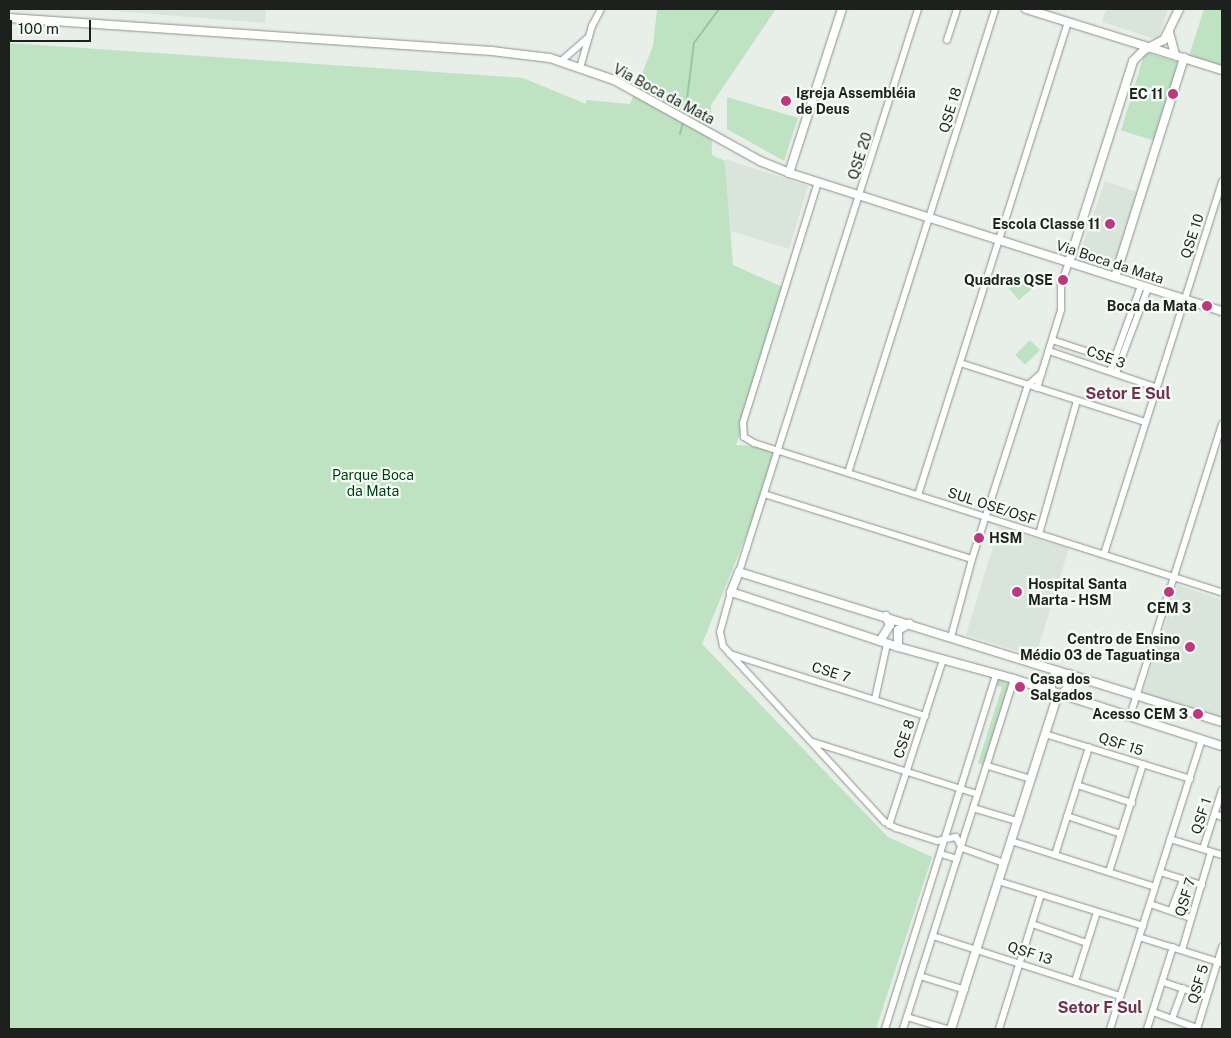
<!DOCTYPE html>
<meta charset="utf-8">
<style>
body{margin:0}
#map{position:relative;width:1231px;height:1038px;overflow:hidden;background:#e8eee8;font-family:"Public Sans",sans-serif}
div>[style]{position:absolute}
.built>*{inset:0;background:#d9e5da;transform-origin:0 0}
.green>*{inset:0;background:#bfe2c2;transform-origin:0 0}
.stream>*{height:2px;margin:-1px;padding:0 1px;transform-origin:1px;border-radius:1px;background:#9dc3a0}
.roads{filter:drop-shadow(0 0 1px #8c928c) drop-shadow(0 0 1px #8c928c)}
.minor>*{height:6px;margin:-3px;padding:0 3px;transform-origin:3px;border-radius:3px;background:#fff}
.tertiary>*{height:8px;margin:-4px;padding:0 4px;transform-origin:4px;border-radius:4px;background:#fff}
.dots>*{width:14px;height:14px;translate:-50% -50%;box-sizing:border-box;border:2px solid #f5fcf6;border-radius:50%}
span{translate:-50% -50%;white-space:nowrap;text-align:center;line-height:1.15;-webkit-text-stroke:4.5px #f5fcf6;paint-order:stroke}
.poi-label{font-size:14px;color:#1e201e;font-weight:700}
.left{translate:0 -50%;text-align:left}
.right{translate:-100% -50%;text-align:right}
.street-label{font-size:14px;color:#1e201e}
.park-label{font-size:14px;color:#003d11}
.quarter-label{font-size:16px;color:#713051;font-weight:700}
.frame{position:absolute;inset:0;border:10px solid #1e201e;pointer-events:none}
.scale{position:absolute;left:10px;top:20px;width:81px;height:22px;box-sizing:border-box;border:2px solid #1e201e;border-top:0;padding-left:6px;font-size:15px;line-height:18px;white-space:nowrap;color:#1e201e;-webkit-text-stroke:4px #f5fcf6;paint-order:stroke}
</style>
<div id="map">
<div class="built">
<i style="clip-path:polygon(91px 9px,266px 9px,265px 23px)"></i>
<i style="clip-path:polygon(1106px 9px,1168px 9px,1158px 40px,1102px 22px)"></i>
<i style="clip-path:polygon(725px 159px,808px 186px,789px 249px,731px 231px)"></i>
<i style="left:1105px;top:181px;width:36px;height:77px;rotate:19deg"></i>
<i style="left:999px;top:527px;width:73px;height:113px;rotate:17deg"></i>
<i style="clip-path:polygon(1178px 585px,1222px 600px,1222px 718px,1143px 693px)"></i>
</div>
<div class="green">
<i style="clip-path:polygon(657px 9px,776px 9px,711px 105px,712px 155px,725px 161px,733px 265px,787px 289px,736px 445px,782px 448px,702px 644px,888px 837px,932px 857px,876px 1029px,9px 1029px,9px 43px,523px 78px,586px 104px,586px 100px,630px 104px,653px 46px)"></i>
<i style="clip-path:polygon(1204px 9px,1222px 9px,1222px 70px,1188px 59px)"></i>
<i style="left:1145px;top:52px;width:38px;height:82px;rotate:17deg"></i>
<i style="clip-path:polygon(727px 97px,798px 118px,784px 161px,727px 129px)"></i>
<i style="left:1027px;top:271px;width:17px;height:25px;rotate:50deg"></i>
<i style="left:1030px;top:340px;width:14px;height:21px;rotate:45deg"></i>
<i style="clip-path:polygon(996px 675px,1013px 679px,985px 765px,978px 763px,1002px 687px,994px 685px)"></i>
</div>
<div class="stream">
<i style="left:685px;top:115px;width:73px;rotate:-82.9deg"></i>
<i style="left:694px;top:43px;width:42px;rotate:-53.7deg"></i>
<i style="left:680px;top:134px;width:12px;rotate:-76deg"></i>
</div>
<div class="roads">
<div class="minor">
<i style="left:947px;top:40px;width:33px;rotate:-72deg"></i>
<i style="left:560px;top:62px;width:38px;rotate:-41deg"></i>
<i style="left:580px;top:68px;width:44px;rotate:-74.1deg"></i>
<i style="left:592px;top:26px;width:19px;rotate:-62deg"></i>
<i style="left:818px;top:182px;width:252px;rotate:107.3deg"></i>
<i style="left:743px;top:423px;width:14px;rotate:86deg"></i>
<i style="left:744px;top:437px;width:12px;rotate:31deg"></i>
<i style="left:754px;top:443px;width:491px;rotate:17.7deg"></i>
<i style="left:1052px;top:340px;width:67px;rotate:18.2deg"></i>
<i style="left:1049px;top:351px;width:112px;rotate:18.8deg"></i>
<i style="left:960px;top:363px;width:194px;rotate:17.7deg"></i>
<i style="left:1110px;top:371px;width:90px;rotate:-70deg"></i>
<i style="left:1116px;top:373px;width:91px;rotate:-69.4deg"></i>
<i style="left:1037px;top:388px;width:82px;rotate:-72.9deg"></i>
<i style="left:1061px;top:310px;width:25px;rotate:-90deg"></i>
<i style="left:1061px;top:285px;width:24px;rotate:-71deg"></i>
<i style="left:848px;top:473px;width:487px;rotate:-72.4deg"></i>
<i style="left:764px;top:494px;width:218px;rotate:17.4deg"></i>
<i style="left:918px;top:495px;width:496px;rotate:-72.4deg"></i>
<i style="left:1039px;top:534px;width:138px;rotate:-74.1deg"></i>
<i style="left:1104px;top:554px;width:391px;rotate:-72.4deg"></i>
<i style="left:739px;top:572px;width:591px;rotate:-72.36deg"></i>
<i style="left:731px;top:592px;width:41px;rotate:105.4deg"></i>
<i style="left:720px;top:632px;width:14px;rotate:78deg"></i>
<i style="left:723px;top:646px;width:239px;rotate:47.4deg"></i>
<i style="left:885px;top:822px;width:13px;rotate:29deg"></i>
<i style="left:896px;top:828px;width:43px;rotate:17.6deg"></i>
<i style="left:937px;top:841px;width:19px;rotate:-12deg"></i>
<i style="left:956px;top:837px;width:13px;rotate:61deg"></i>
<i style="left:962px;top:848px;width:45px;rotate:19.7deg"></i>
<i style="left:951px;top:637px;width:81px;rotate:-74.9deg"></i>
<i style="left:972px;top:559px;width:183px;rotate:-72.2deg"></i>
<i style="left:1028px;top:385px;width:18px;rotate:-41deg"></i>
<i style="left:730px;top:654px;width:205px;rotate:17.6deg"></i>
<i style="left:875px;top:699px;width:56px;rotate:-77.7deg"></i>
<i style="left:1130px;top:716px;width:306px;rotate:-72.5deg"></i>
<i style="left:1045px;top:734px;width:152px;rotate:17.2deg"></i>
<i style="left:813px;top:742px;width:172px;rotate:17.6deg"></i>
<i style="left:988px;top:766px;width:45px;rotate:16.8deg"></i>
<i style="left:1077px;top:785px;width:58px;rotate:18.1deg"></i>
<i style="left:973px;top:808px;width:46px;rotate:16.5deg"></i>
<i style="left:1215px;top:814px;width:8px;rotate:23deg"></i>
<i style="left:1067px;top:816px;width:57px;rotate:18.4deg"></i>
<i style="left:889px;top:825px;width:174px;rotate:-71.9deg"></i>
<i style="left:1170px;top:839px;width:54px;rotate:17.1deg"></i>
<i style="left:1011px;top:841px;width:151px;rotate:17.7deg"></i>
<i style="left:1203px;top:849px;width:62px;rotate:-72.1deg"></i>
<i style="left:941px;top:854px;width:17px;rotate:17deg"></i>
<i style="left:1055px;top:855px;width:113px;rotate:-72.5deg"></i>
<i style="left:1109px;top:872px;width:113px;rotate:-72.5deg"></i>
<i style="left:1160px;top:872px;width:44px;rotate:17.2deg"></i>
<i style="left:998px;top:881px;width:152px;rotate:17.2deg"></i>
<i style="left:1150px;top:904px;width:43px;rotate:18.9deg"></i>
<i style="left:1171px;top:911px;width:34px;rotate:-69deg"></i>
<i style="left:1032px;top:924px;width:58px;rotate:19.1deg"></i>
<i style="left:933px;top:936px;width:196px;rotate:17.8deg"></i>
<i style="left:1139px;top:937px;width:87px;rotate:17.4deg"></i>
<i style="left:1182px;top:950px;width:102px;rotate:-73.5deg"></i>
<i style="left:920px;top:976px;width:47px;rotate:17.3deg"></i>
<i style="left:1075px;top:981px;width:72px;rotate:-72.3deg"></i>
<i style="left:1163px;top:982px;width:46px;rotate:18.8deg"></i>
<i style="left:1153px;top:1012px;width:47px;rotate:20deg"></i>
<i style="left:907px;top:1017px;width:42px;rotate:16.7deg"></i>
<i style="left:1172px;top:1019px;width:33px;rotate:-70deg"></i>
<i style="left:885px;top:1029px;width:371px;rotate:-72.6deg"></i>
<i style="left:903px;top:1029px;width:367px;rotate:-72.4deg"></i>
<i style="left:999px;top:1029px;width:141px;rotate:-72.7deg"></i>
<i style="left:1110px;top:1029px;width:304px;rotate:-72.4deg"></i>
<i style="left:1147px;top:1029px;width:86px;rotate:-72.4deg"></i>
<i style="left:1197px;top:1029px;width:86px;rotate:-73deg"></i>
</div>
<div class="tertiary">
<i style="left:1026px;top:9px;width:205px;rotate:17.3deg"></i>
<i style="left:9px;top:18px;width:484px;rotate:3.9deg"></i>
<i style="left:492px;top:51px;width:58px;rotate:6.9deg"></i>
<i style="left:550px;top:58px;width:68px;rotate:19deg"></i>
<i style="left:614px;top:80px;width:167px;rotate:29deg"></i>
<i style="left:760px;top:161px;width:31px;rotate:22deg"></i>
<i style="left:789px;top:173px;width:454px;rotate:17.7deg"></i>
<i style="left:1169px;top:32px;width:24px;rotate:75deg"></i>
<i style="left:789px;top:173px;width:172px;rotate:-72.1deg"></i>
<i style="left:1069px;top:262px;width:211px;rotate:-72.3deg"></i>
<i style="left:1133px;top:61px;width:16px;rotate:-45deg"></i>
<i style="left:1144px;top:50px;width:22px;rotate:-27deg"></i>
<i style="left:1164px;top:40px;width:34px;rotate:-64deg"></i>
<i style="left:1115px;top:277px;width:230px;rotate:-72.5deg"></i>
<i style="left:880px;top:641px;width:19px;rotate:-58deg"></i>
<i style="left:890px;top:625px;width:10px;rotate:-114deg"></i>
<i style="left:898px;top:647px;width:17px;rotate:-90deg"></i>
<i style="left:898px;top:630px;width:13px;rotate:-29deg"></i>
<i style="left:1051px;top:691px;width:11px;rotate:-90deg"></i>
<i style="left:1051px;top:680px;width:11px;rotate:-56deg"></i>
<i style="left:1062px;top:695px;width:10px;rotate:-53deg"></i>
<i style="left:1068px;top:687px;width:13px;rotate:-86deg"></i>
<i style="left:1222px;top:722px;width:506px;rotate:-162.75deg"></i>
<i style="left:739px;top:572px;width:22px;rotate:112deg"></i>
<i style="left:731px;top:592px;width:176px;rotate:18.2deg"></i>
<i style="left:898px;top:647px;width:120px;rotate:15.4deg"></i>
<i style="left:1014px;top:679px;width:219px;rotate:17.9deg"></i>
<i style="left:951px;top:1029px;width:352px;rotate:-72.3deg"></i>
</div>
</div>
<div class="dots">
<i style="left:1173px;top:94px;background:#bc3980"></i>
<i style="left:786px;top:101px;background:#bc3980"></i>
<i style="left:1110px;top:224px;background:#bc3980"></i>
<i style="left:1063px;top:280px;background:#bc3980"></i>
<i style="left:1207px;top:306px;background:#bc3980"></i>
<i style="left:979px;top:538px;background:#bc3980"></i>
<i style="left:1017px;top:592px;background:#bc3980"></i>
<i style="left:1169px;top:592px;background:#bc3980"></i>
<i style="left:1190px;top:647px;background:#bc3980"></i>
<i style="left:1020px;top:687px;background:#bc3980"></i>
<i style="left:1198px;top:714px;background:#bc3980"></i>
</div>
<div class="poi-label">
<span class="left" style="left:796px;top:101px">Igreja Assembléia<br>de Deus</span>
<span class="right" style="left:1163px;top:94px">EC 11</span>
<span class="right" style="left:1100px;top:224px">Escola Classe 11</span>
<span class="right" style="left:1053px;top:280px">Quadras QSE</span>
<span class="right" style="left:1197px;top:306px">Boca da Mata</span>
<span class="left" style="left:989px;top:538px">HSM</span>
<span class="left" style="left:1028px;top:592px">Hospital Santa<br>Marta - HSM</span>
<span style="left:1169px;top:608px">CEM 3</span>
<span class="right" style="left:1180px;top:647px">Centro de Ensino<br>Médio 03 de Taguatinga</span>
<span class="left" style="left:1030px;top:687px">Casa dos<br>Salgados</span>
<span class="right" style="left:1188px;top:714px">Acesso CEM 3</span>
</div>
<div class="street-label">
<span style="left:664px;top:94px;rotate:28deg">Via Boca da Mata</span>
<span style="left:950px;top:110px;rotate:-73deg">QSE 18</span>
<span style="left:860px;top:156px;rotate:-72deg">QSE 20</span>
<span style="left:1192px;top:236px;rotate:-72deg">QSE 10</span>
<span style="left:1110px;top:262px;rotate:18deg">Via Boca da Mata</span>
<span style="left:1106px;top:357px;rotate:20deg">CSE 3</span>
<span style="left:992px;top:506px;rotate:18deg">SUL OSE/OSF</span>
<span style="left:831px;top:672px;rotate:17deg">CSE 7</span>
<span style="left:904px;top:739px;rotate:-72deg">CSE 8</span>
<span style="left:1121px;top:744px;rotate:18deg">QSF 15</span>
<span style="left:1201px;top:816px;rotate:-72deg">QSF 1</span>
<span style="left:1185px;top:897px;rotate:-73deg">QSF 7</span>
<span style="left:1030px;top:953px;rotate:18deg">QSF 13</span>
<span style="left:1198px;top:984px;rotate:-73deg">QSF 5</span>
</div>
<div class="park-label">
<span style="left:373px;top:483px">Parque Boca<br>da Mata</span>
</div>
<div class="quarter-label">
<span style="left:1128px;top:394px">Setor E Sul</span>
<span style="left:1100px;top:1008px">Setor F Sul</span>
</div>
<div class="frame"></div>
<div class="scale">100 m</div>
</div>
